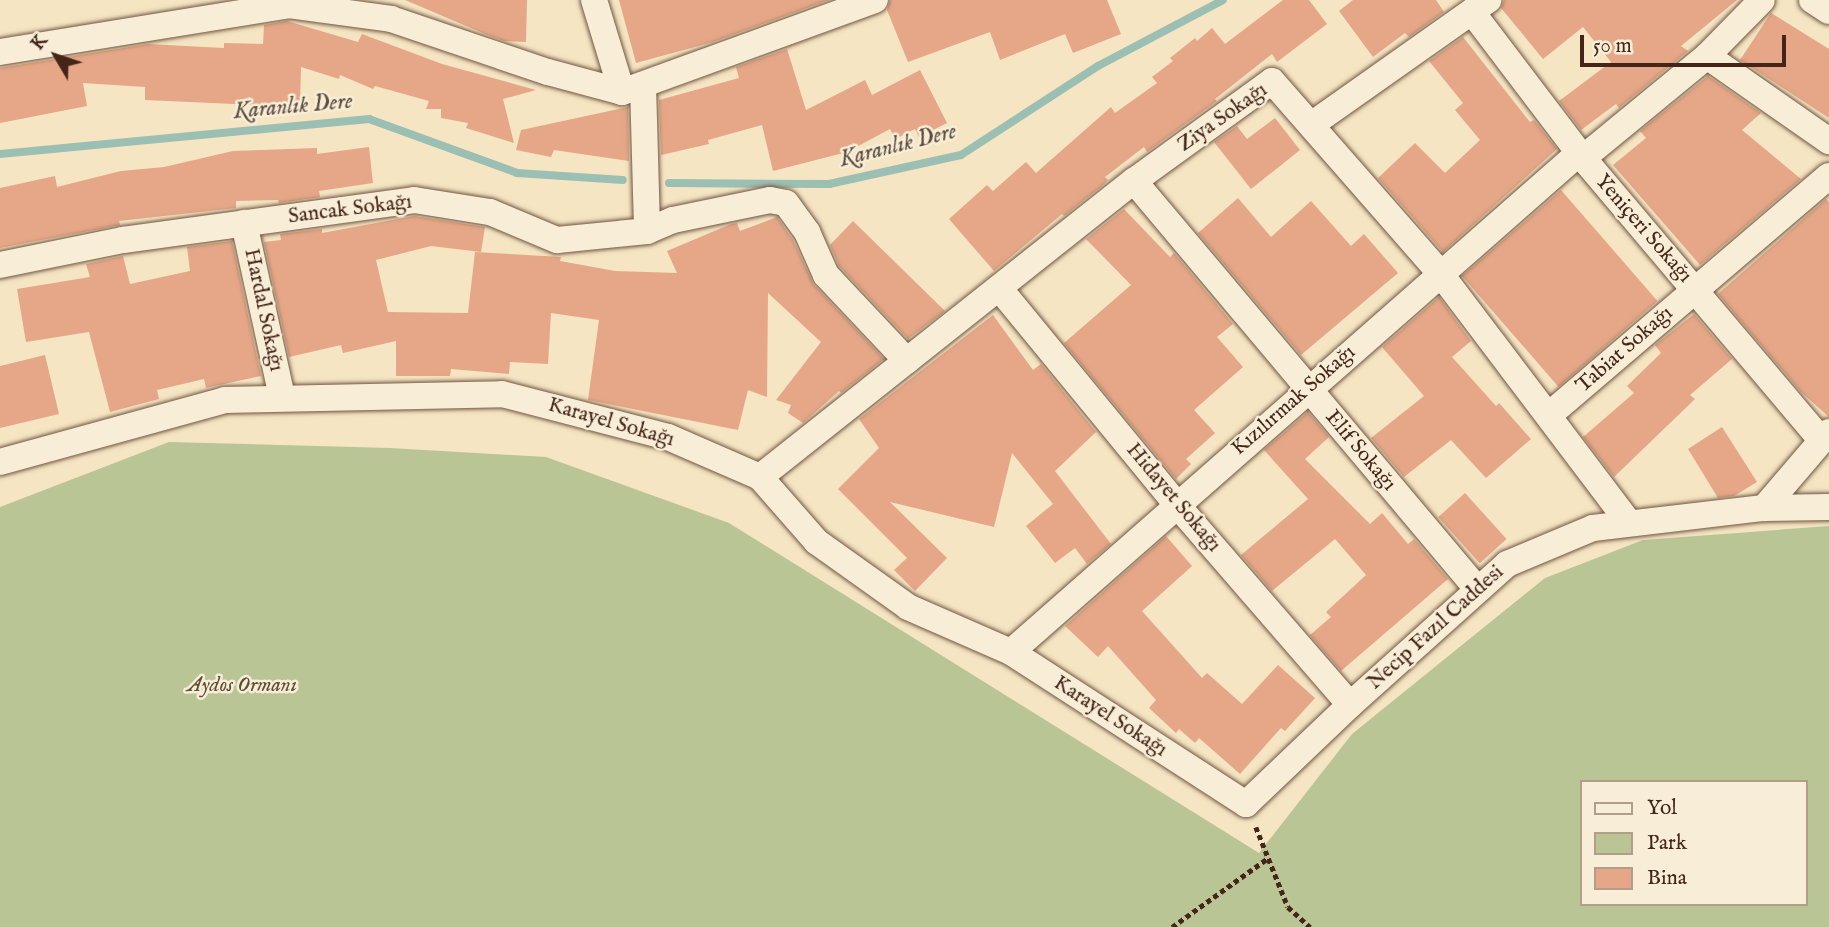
<!DOCTYPE html>
<meta charset="utf-8">
<style>
body{margin:0}
#map{position:relative;width:1829px;height:927px;overflow:hidden;background:#f5e5c2;font-family:"IM FELL English",serif}
div>[style]{position:absolute}
.green>*{inset:0;background:#b9c595}
.stream>*{height:8px;margin:-4px;padding:0 4px;transform-origin:4px;border-radius:4px;background:#9cbfb3}
.building>*{inset:0;background:#e5a787;transform-origin:0 0}
.path>*{height:4.5px;margin-top:-2.25px;transform-origin:0;background:repeating-linear-gradient(90deg,#452518 0 5px,transparent 0 8.5px)}
.roads{filter:drop-shadow(0 0 2px #715542) drop-shadow(0 0 2px #715542)}
.street>*{height:26px;margin:-13px;padding:0 13px;transform-origin:13px;border-radius:13px;background:#f8eed7}
span{translate:-50% -50%;white-space:nowrap;text-align:center;line-height:1.15;-webkit-text-stroke:5px #f8eed7;paint-order:stroke}
.street-label{font-size:21px;color:#452518}
.park-label{font-size:21px;color:#624d37;font-style:italic}
.water-label{font-size:23px;color:#5b4c3f;font-style:italic}
.legend{position:absolute;left:1580px;top:780px;width:228px;height:126px;box-sizing:border-box;background:#f8eed7;border:2px solid #b09e8b;margin:0;padding:9px 12px;list-style:none;font-size:21px;color:#452518}
.legend li{display:flex;align-items:center;gap:14px;height:35px}
.legend b{width:35px;border:2px solid #b09e8b}
.north{position:absolute;left:21px;top:21px;width:70px;height:70px;-webkit-text-stroke:5px #f8eed7;paint-order:stroke;rotate:309deg;font-size:19px;font-weight:700;line-height:28px;text-align:center;color:#452518}
.north::after{content:'';display:block;margin:auto;width:24px;height:32px;background:#452518;clip-path:polygon(50% 0,100% 100%,50% 72%,0 100%)}
.scale{position:absolute;left:1580px;top:35px;width:206px;height:32px;box-sizing:border-box;border:4px solid #452518;border-top:0;padding-left:9px;font-size:21px;line-height:24px;white-space:nowrap;color:#452518;-webkit-text-stroke:5px #f8eed7;paint-order:stroke}
</style>
<div id="map">
<div class="green">
<i style="clip-path:polygon(evenodd,169px 442px,390px 448px,546px 457px,729px 523px,1259px 853px,1352px 734px,1545px 578px,1643px 540px,1829px 526px,1829px 927px,0 927px,0 507px,169px 442px,1582px 782px,1806px 782px,1806px 904px,1582px 904px,1582px 782px)"></i>
</div>
<div class="stream">
<i style="left:0;top:154px;width:371px;rotate:-5.4deg"></i>
<i style="left:369px;top:119px;width:158px;rotate:20deg"></i>
<i style="left:517px;top:173px;width:106px;rotate:3.8deg"></i>
<i style="left:669px;top:183px;width:160px;rotate:0.4deg"></i>
<i style="left:829px;top:184px;width:135px;rotate:-12.4deg"></i>
<i style="left:961px;top:155px;width:163px;rotate:-33deg"></i>
<i style="left:1098px;top:66px;width:141px;rotate:-27.8deg"></i>
</div>
<div class="building">
<i style="clip-path:polygon(405px 0,527px 0,526px 42px,504px 41px,485px 34px)"></i>
<i style="clip-path:polygon(619px 0,829px 0,713px 42px,636px 63px)"></i>
<i style="clip-path:polygon(890px 0,1107px 0,1121px 34px,1073px 53px,1065px 34px,1000px 60px,990px 32px,908px 62px,887px 10px)"></i>
<i style="clip-path:polygon(1283px 0,1309px 0,1327px 24px,1277px 62px,1272px 54px,1215px 99px,1217px 101px,1147px 152px,1144px 147px,1105px 177px,1108px 180px,1102px 186px,1064px 216px,1062px 214px,994px 271px,949px 219px,987px 185px,993px 191px,1026px 162px,1036px 173px,1111px 107px,1115px 113px,1157px 83px,1152px 77px,1173px 61px,1170px 58px,1195px 38px,1197px 41px,1212px 28px,1225px 44px)"></i>
<i style="clip-path:polygon(1353px 0,1436px 0,1444px 12px,1409px 37px,1405px 33px,1373px 57px,1339px 11px)"></i>
<i style="clip-path:polygon(1504px 0,1737px 0,1681px 46px,1688px 51px,1619px 108px,1616px 104px,1581px 130px,1559px 101px,1611px 62px,1583px 27px,1543px 59px,1501px 8px)"></i>
<i style="clip-path:polygon(1771px 13px,1829px 49px,1829px 118px,1740px 60px)"></i>
<i style="clip-path:polygon(287px 21px,358px 42px,362px 34px,442px 64px,536px 90px,503px 99px,514px 143px,466px 128px,468px 123px,441px 118px,441px 109px,426px 109px,429px 101px,375px 86px,373px 89px,340px 75px,339px 79px,301px 67px,300px 107px,145px 100px,145px 87px,83px 83px,87px 106px,0 123px,0 68px,148px 44px,224px 48px,224px 43px,263px 44px,264px 25px)"></i>
<i style="clip-path:polygon(1463px 37px,1530px 122px,1534px 120px,1557px 149px,1443px 252px,1378px 178px,1415px 143px,1445px 173px,1480px 140px,1455px 110px,1463px 103px,1429px 61px)"></i>
<i style="clip-path:polygon(787px 49px,806px 110px,865px 80px,872px 95px,920px 70px,947px 123px,919px 137px,915px 129px,895px 139px,890px 129px,847px 152px,773px 171px,762px 125px,708px 140px,709px 144px,661px 155px,659px 100px,739px 78px,736px 67px)"></i>
<i style="clip-path:polygon(1708px 76px,1761px 113px,1742px 130px,1801px 179px,1700px 265px,1613px 165px,1646px 138px,1640px 131px)"></i>
<i style="clip-path:polygon(628px 107px,629px 161px,554px 150px,551px 157px,516px 150px,521px 130px)"></i>
<i style="clip-path:polygon(1275px 118px,1300px 150px,1251px 189px,1214px 142px,1237px 126px,1247px 139px)"></i>
<i style="clip-path:polygon(369px 147px,373px 183px,319px 191px,320px 197px,279px 203px,278px 200px,236px 201px,236px 208px,119px 221px,120px 225px,0 248px,0 188px,55px 176px,57px 187px,121px 171px,164px 167px,233px 151px,317px 148px,317px 154px)"></i>
<i style="left:1561px;top:190px;width:147px;height:131px;rotate:49deg"></i>
<i style="clip-path:polygon(1238px 198px,1271px 237px,1311px 201px,1351px 246px,1364px 234px,1398px 273px,1301px 355px,1198px 233px)"></i>
<i style="clip-path:polygon(1826px 199px,1829px 202px,1829px 417px,1801px 392px,1718px 294px)"></i>
<i style="clip-path:polygon(1124px 209px,1170px 257px,1174px 253px,1233px 324px,1217px 337px,1243px 367px,1194px 410px,1215px 433px,1186px 459px,1191px 464px,1176px 479px,1064px 343px,1131px 285px,1086px 239px)"></i>
<i style="clip-path:polygon(414px 216px,485px 227px,481px 252px,431px 246px,376px 260px,388px 312px,468px 313px,475px 252px,561px 257px,560px 261px,615px 271px,677px 273px,667px 251px,731px 224px,737px 223px,740px 231px,777px 217px,793px 240px,814px 285px,884px 359px,841px 393px,839px 391px,803px 423px,788px 413px,791px 405px,776px 400px,821px 342px,768px 293px,767px 397px,748px 390px,738px 430px,588px 400px,599px 320px,551px 313px,548px 364px,510px 362px,509px 374px,451px 369px,450px 376px,396px 376px,396px 341px,343px 353px,341px 345px,289px 357px,264px 242px,281px 240px,280px 234px,322px 229px,322px 233px)"></i>
<i style="clip-path:polygon(853px 221px,945px 311px,908px 339px,839px 266px,830px 245px)"></i>
<i style="clip-path:polygon(232px 241px,261px 376px,206px 388px,204px 379px,157px 390px,159px 399px,110px 412px,89px 332px,26px 342px,17px 289px,90px 277px,86px 264px,123px 256px,130px 284px,190px 271px,187px 247px)"></i>
<i style="clip-path:polygon(1439px 297px,1471px 341px,1452px 357px,1496px 406px,1499px 403px,1531px 439px,1486px 478px,1451px 440px,1404px 477px,1371px 438px,1424px 396px,1382px 347px)"></i>
<i style="clip-path:polygon(1694px 314px,1732px 359px,1690px 395px,1695px 399px,1614px 477px,1583px 437px,1634px 393px,1627px 386px,1661px 353px,1655px 345px)"></i>
<i style="clip-path:polygon(993px 315px,1033px 370px,1041px 364px,1096px 432px,1055px 471px,1111px 544px,1087px 564px,1075px 548px,1055px 563px,1026px 526px,1053px 504px,1012px 453px,994px 527px,890px 502px,947px 558px,915px 591px,894px 570px,907px 558px,838px 489px,879px 448px,859px 419px)"></i>
<i style="clip-path:polygon(45px 355px,59px 414px,0 428px,0 366px)"></i>
<i style="clip-path:polygon(1308px 412px,1329px 437px,1305px 459px,1370px 524px,1382px 513px,1408px 544px,1414px 539px,1448px 579px,1341px 671px,1310px 635px,1331px 617px,1326px 612px,1366px 575px,1335px 539px,1272px 591px,1241px 555px,1308px 499px,1264px 450px)"></i>
<i style="clip-path:polygon(1722px 427px,1757px 482px,1734px 496px,1718px 498px,1688px 449px)"></i>
<i style="left:1465px;top:493px;width:62px;height:36px;rotate:48deg"></i>
<i style="clip-path:polygon(1166px 536px,1192px 566px,1142px 611px,1202px 678px,1207px 673px,1242px 704px,1278px 665px,1315px 698px,1285px 731px,1281px 728px,1240px 774px,1199px 738px,1195px 743px,1179px 729px,1176px 733px,1149px 708px,1156px 700px,1108px 646px,1098px 657px,1065px 626px)"></i>
</div>
<div class="path">
<i style="left:1256px;top:827px;width:86px;rotate:68.2deg"></i>
<i style="left:1288px;top:907px;width:30px;rotate:42deg"></i>
<i style="left:1172px;top:927px;width:118px;rotate:-35.7deg"></i>
</div>
<div class="roads">
<div class="street">
<i style="left:594px;top:0;width:96px;rotate:73.1deg"></i>
<i style="left:1812px;top:0;width:20px;rotate:33deg"></i>
<i style="left:1472px;top:12px;width:183px;rotate:52.8deg"></i>
<i style="left:1583px;top:158px;width:369px;rotate:49.8deg"></i>
<i style="left:0;top:52px;width:293px;rotate:-9.2deg"></i>
<i style="left:289px;top:5px;width:103px;rotate:7.8deg"></i>
<i style="left:391px;top:19px;width:166px;rotate:18.7deg"></i>
<i style="left:548px;top:72px;width:77px;rotate:15.1deg"></i>
<i style="left:622px;top:92px;width:269px;rotate:-20deg"></i>
<i style="left:1707px;top:56px;width:149px;rotate:34.9deg"></i>
<i style="left:643px;top:85px;width:146px;rotate:88.4deg"></i>
<i style="left:1311px;top:125px;width:217px;rotate:-35.2deg"></i>
<i style="left:1583px;top:158px;width:161px;rotate:-39.4deg"></i>
<i style="left:1707px;top:56px;width:78px;rotate:-45.5deg"></i>
<i style="left:1134px;top:181px;width:534px;rotate:49.93deg"></i>
<i style="left:244px;top:223px;width:179px;rotate:77.7deg"></i>
<i style="left:0;top:265px;width:126px;rotate:-11.5deg"></i>
<i style="left:123px;top:240px;width:294px;rotate:-7.8deg"></i>
<i style="left:414px;top:200px;width:77px;rotate:9deg"></i>
<i style="left:490px;top:212px;width:73px;rotate:22.7deg"></i>
<i style="left:557px;top:240px;width:90px;rotate:-5.7deg"></i>
<i style="left:647px;top:231px;width:28px;rotate:-23deg"></i>
<i style="left:673px;top:220px;width:99px;rotate:-11.7deg"></i>
<i style="left:770px;top:200px;width:16px;rotate:11deg"></i>
<i style="left:786px;top:203px;width:36px;rotate:54deg"></i>
<i style="left:807px;top:232px;width:47px;rotate:66.2deg"></i>
<i style="left:826px;top:275px;width:118px;rotate:46.7deg"></i>
<i style="left:999px;top:288px;width:281px;rotate:50.6deg"></i>
<i style="left:1177px;top:505px;width:264px;rotate:49.1deg"></i>
<i style="left:1549px;top:415px;width:368px;rotate:-40.5deg"></i>
<i style="left:0;top:462px;width:233px;rotate:-15.4deg"></i>
<i style="left:225px;top:400px;width:277px;rotate:-1.2deg"></i>
<i style="left:502px;top:394px;width:171px;rotate:14.5deg"></i>
<i style="left:668px;top:437px;width:100px;rotate:23.5deg"></i>
<i style="left:760px;top:477px;width:86px;rotate:48.8deg"></i>
<i style="left:817px;top:542px;width:112px;rotate:35.5deg"></i>
<i style="left:908px;top:607px;width:112px;rotate:23.6deg"></i>
<i style="left:1011px;top:652px;width:280px;rotate:32.9deg"></i>
<i style="left:1246px;top:804px;width:144px;rotate:-43.6deg"></i>
<i style="left:1350px;top:705px;width:211px;rotate:-41.9deg"></i>
<i style="left:1507px;top:564px;width:93px;rotate:-22.7deg"></i>
<i style="left:1593px;top:528px;width:172px;rotate:-6.7deg"></i>
<i style="left:1764px;top:508px;width:65px;rotate:-0.9deg"></i>
<i style="left:760px;top:477px;width:477px;rotate:-38.4deg"></i>
<i style="left:1134px;top:181px;width:170px;rotate:-35.9deg"></i>
<i style="left:1272px;top:81px;width:255px;rotate:48.8deg"></i>
<i style="left:1440px;top:273px;width:313px;rotate:52.9deg"></i>
<i style="left:1764px;top:508px;width:100px;rotate:-49.5deg"></i>
<i style="left:1011px;top:652px;width:756px;rotate:-41.3deg"></i>
</div>
</div>
<div class="street-label">
<span style="left:1223px;top:118px;rotate:-35deg">Ziya Sokağı</span>
<span style="left:350px;top:210px;rotate:-7deg">Sancak Sokağı</span>
<span style="left:1643px;top:229px;rotate:49deg">Yeniçeri Sokağı</span>
<span style="left:263px;top:310px;rotate:78deg">Hardal Sokağı</span>
<span style="left:1625px;top:350px;rotate:-41deg">Tabiat Sokağı</span>
<span style="left:1294px;top:401px;rotate:-41deg">Kızılırmak Sokağı</span>
<span style="left:611px;top:423px;rotate:16deg">Karayel Sokağı</span>
<span style="left:1360px;top:451px;rotate:50deg">Elif Sokağı</span>
<span style="left:1173px;top:498px;rotate:50deg">Hidayet Sokağı</span>
<span style="left:1436px;top:628px;rotate:-42deg">Necip Fazıl Caddesi</span>
<span style="left:1110px;top:717px;rotate:33deg">Karayel Sokağı</span>
</div>
<div class="park-label">
<span style="left:242px;top:686px">Aydos Ormanı</span>
</div>
<div class="water-label">
<span style="left:293px;top:107px;rotate:-5deg">Karanlık Dere</span>
<span style="left:898px;top:146px;rotate:-14deg">Karanlık Dere</span>
</div>
<ul class="legend">
<li><b style="height:9px;background:#f8eed7"></b>Yol</li>
<li><b style="height:19px;background:#b9c595"></b>Park</li>
<li><b style="height:19px;background:#e5a787"></b>Bina</li>
</ul>
<div class="north">K</div>
<div class="scale">50 m</div>
</div>
